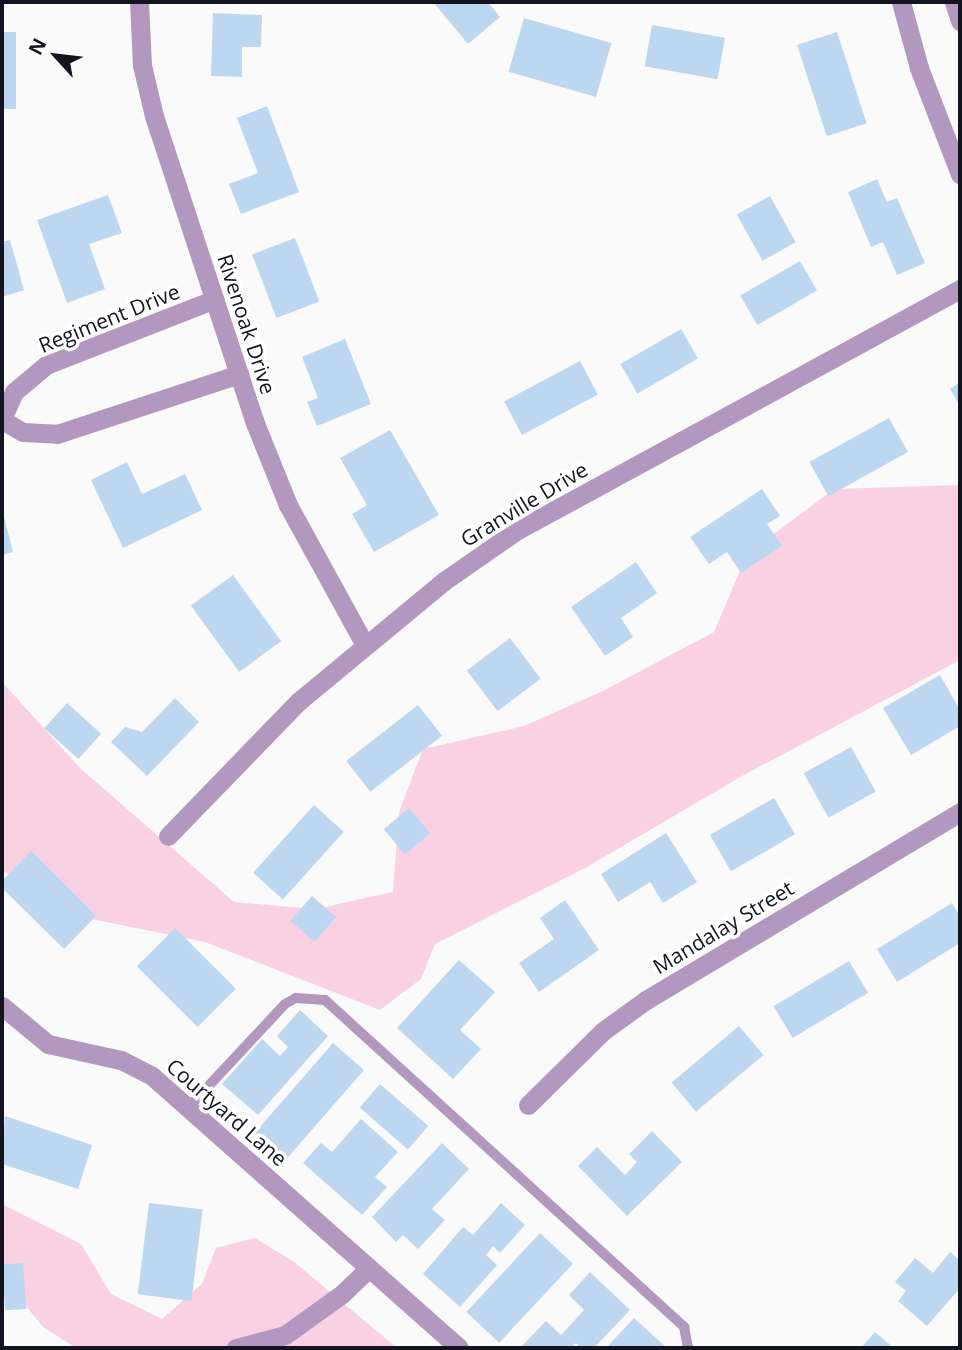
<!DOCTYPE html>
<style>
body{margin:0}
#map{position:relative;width:962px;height:1350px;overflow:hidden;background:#fafafa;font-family:"Open Sans",sans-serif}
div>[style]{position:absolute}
.green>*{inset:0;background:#f9d1e3}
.building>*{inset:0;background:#bed7f0;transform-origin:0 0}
.service>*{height:10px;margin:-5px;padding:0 5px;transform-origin:5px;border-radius:5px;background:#b298be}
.minor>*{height:19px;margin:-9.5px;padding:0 9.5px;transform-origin:9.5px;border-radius:9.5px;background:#b298be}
span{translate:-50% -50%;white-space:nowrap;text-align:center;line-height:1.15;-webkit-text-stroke:7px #fff;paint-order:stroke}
.street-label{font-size:21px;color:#13141f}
.frame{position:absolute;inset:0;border:4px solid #13141f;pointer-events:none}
.north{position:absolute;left:21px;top:21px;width:70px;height:70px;-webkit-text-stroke:5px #fff;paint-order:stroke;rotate:297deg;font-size:19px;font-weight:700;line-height:28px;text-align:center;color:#13141f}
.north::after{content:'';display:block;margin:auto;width:24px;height:32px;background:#13141f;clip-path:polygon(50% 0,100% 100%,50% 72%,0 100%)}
</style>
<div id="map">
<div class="green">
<i style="clip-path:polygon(960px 485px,960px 660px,742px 776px,587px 867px,435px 944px,421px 979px,380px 1010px,205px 942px,77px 916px,2px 870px,2px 682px,80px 768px,234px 902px,316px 909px,393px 892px,399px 812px,423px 749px,524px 726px,603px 691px,714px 632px,747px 554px,834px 489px)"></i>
<i style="clip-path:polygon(2px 1204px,81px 1244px,111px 1294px,162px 1319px,202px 1284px,216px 1248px,255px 1238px,294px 1262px,397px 1348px,76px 1348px,43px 1327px,25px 1305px,2px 1293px)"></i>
</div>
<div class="building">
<i style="clip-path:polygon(433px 2px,488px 2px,500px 17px,468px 44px)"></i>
<i style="clip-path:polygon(213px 13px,262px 15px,261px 47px,242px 47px,242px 77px,211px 76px)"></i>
<i style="left:524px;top:18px;width:91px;height:56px;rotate:16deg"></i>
<i style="left:652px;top:25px;width:74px;height:42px;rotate:10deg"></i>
<i style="left:2px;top:32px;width:14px;height:77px"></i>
<i style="left:837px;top:32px;width:96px;height:42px;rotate:72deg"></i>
<i style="clip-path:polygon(267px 106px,299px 192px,241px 214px,229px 184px,258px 173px,237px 118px)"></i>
<i style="clip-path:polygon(877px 179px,887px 202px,897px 198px,925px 263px,897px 275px,883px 242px,871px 247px,848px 192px)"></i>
<i style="clip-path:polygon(108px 195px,122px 233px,89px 244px,105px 289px,67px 303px,37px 220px)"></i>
<i style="left:770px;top:196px;width:53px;height:38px;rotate:61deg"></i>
<i style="left:295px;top:238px;width:68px;height:46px;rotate:69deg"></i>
<i style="clip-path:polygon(10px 240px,24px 290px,2px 297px,2px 242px)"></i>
<i style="left:800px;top:261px;width:34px;height:69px;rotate:60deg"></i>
<i style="left:681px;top:329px;width:34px;height:70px;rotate:60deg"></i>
<i style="clip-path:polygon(345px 339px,371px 404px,317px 426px,307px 402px,318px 398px,302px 357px)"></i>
<i style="left:580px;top:361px;width:38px;height:86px;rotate:62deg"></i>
<i style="clip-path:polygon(960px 382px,960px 406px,950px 389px)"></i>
<i style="left:889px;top:418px;width:39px;height:91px;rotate:61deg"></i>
<i style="clip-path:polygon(390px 430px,439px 515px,374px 552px,352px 514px,367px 505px,340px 458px)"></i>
<i style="clip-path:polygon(127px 462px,142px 494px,185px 474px,202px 510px,123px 548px,91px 480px)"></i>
<i style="clip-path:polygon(762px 489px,780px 516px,767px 524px,782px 546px,741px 573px,727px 552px,709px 564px,690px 537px)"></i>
<i style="clip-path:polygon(3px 513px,13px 552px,2px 555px,2px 514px)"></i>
<i style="clip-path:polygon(636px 562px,657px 593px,621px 618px,633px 637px,605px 656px,571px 607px)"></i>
<i style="left:233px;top:575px;width:82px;height:52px;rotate:54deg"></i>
<i style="left:510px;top:638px;width:51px;height:54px;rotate:53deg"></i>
<i style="clip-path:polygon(940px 675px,960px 710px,960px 726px,911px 755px,883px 708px)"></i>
<i style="clip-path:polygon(175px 698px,199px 722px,147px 776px,111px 742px,125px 727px,142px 732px)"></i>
<i style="left:67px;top:703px;width:46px;height:34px;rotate:42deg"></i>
<i style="left:418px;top:705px;width:39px;height:91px;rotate:52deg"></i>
<i style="left:851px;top:747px;width:51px;height:54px;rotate:61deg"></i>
<i style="left:774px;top:798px;width:42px;height:74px;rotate:60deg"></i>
<i style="left:314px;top:805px;width:40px;height:91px;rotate:42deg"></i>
<i style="left:409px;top:808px;width:33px;height:33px;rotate:50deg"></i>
<i style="clip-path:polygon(666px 833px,697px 882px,663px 903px,650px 882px,618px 902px,601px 874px)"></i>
<i style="clip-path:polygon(31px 851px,96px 916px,64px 949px,2px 888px,2px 881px)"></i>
<i style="left:312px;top:896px;width:32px;height:33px;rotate:41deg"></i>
<i style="clip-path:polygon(565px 900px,599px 950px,539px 992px,519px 963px,554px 939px,540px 918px)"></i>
<i style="clip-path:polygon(952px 903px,960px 917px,960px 943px,897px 982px,877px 949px)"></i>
<i style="left:175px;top:928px;width:86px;height:54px;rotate:45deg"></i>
<i style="clip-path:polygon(459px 960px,495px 992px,460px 1030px,481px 1049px,453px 1079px,397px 1028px)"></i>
<i style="left:849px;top:961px;width:37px;height:88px;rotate:59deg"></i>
<i style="clip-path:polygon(300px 1010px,328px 1036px,258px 1115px,222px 1084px,262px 1039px,280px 1056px,288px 1047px,277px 1036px)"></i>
<i style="left:739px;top:1026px;width:38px;height:88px;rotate:50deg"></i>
<i style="left:333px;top:1043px;width:41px;height:119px;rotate:41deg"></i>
<i style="left:380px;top:1084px;width:64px;height:31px;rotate:41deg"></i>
<i style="clip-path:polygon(5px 1116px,92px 1145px,78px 1189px,2px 1164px)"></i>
<i style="clip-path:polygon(361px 1119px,398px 1152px,375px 1177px,387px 1187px,362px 1215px,303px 1163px,321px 1143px,332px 1152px)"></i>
<i style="clip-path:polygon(652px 1131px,682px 1162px,627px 1216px,578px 1166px,597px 1147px,625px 1175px,637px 1162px,629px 1154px)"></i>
<i style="clip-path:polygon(442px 1143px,469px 1169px,432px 1209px,445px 1220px,418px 1249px,403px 1235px,396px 1242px,372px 1217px)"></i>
<i style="left:149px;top:1203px;width:54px;height:92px;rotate:7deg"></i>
<i style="clip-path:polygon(501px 1203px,525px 1225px,500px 1253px,493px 1246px,486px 1255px,497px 1265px,460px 1307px,423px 1274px,463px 1227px,473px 1235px)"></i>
<i style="left:540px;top:1233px;width:45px;height:108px;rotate:43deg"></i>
<i style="clip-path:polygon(950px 1252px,960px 1261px,960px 1288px,927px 1326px,898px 1301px,906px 1291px,895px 1282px,915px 1258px,933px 1273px)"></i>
<i style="left:23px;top:1263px;width:46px;height:21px;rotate:86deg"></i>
<i style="clip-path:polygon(590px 1272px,630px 1310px,594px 1348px,581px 1348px,576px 1343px,570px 1348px,520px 1348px,546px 1321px,561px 1335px,584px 1310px,569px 1295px)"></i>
<i style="clip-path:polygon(634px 1318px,667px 1348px,606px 1348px)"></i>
<i style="clip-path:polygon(875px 1332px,894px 1348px,861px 1348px)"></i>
</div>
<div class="service">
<i style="left:188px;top:1108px;width:142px;rotate:-47deg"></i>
<i style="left:285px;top:1004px;width:13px;rotate:-29deg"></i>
<i style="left:296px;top:998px;width:29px;rotate:4deg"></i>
<i style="left:325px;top:1000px;width:486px;rotate:42.3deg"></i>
<i style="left:684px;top:1327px;width:21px;rotate:79deg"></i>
</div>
<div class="minor">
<i style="left:139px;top:2px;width:63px;rotate:87.3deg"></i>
<i style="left:142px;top:65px;width:52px;rotate:76.8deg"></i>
<i style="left:154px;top:116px;width:323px;rotate:71.8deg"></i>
<i style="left:255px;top:423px;width:88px;rotate:68.1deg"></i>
<i style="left:288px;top:505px;width:158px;rotate:61.2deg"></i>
<i style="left:901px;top:2px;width:68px;rotate:74.7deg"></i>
<i style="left:919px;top:68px;width:114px;rotate:68.9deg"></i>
<i style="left:954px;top:2px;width:20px;rotate:72deg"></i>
<i style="left:2px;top:419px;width:30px;rotate:-66deg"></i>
<i style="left:14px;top:392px;width:42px;rotate:-40.2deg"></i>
<i style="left:46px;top:365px;width:181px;rotate:-21.3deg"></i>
<i style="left:2px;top:420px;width:24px;rotate:30deg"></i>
<i style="left:23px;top:432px;width:34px;rotate:3deg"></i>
<i style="left:57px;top:434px;width:192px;rotate:-18.2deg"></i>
<i style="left:168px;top:836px;width:188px;rotate:-45.9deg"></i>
<i style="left:299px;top:701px;width:188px;rotate:-39.6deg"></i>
<i style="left:444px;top:581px;width:88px;rotate:-34.8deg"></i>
<i style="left:516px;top:531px;width:506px;rotate:-28.59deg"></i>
<i style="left:2px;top:1006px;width:60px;rotate:39.6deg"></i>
<i style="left:48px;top:1044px;width:75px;rotate:12.4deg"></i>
<i style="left:121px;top:1060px;width:35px;rotate:27deg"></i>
<i style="left:152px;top:1076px;width:290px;rotate:41.5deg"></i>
<i style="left:369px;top:1268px;width:37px;rotate:136deg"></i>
<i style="left:342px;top:1294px;width:70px;rotate:144.3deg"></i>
<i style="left:285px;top:1335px;width:51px;rotate:165.1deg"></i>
<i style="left:528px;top:1105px;width:105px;rotate:-44.6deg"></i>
<i style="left:603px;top:1031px;width:53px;rotate:-35.8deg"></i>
<i style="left:646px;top:1000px;width:366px;rotate:-30.9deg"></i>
<i style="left:369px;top:1268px;width:120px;rotate:41.6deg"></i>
</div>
<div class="street-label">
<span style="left:109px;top:318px;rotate:-22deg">Regiment Drive</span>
<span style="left:247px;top:324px;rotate:72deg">Rivenoak Drive</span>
<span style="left:524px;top:504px;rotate:-31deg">Granville Drive</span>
<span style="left:723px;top:927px;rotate:-31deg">Mandalay Street</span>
<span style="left:227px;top:1112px;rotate:41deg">Courtyard Lane</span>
</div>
<div class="frame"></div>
<div class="north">N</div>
</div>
